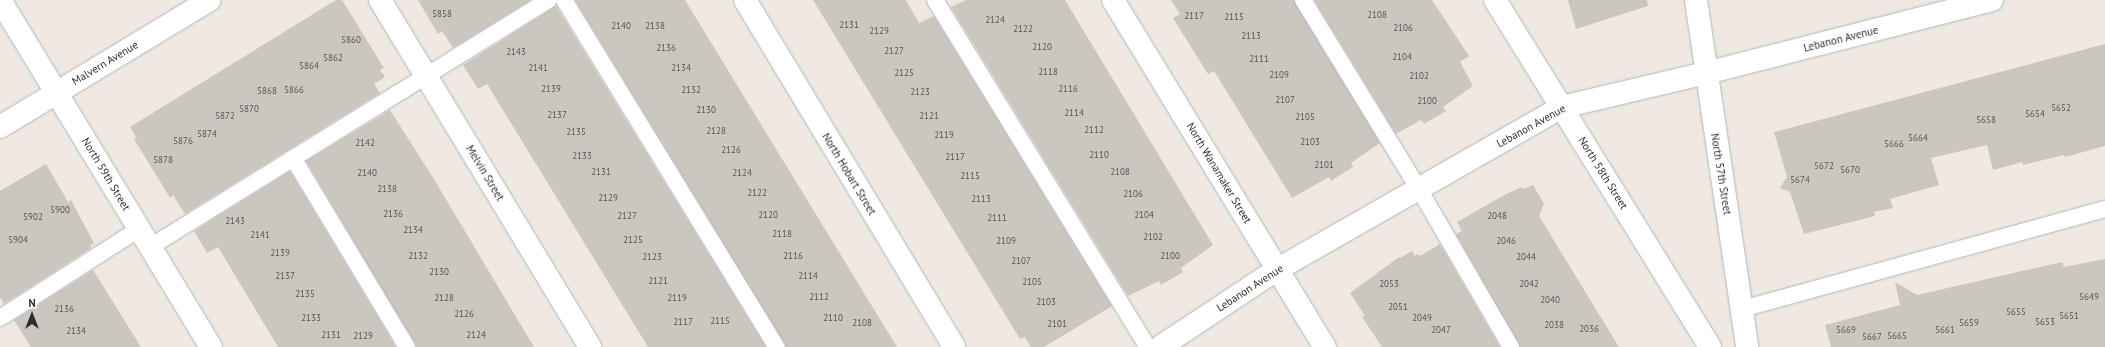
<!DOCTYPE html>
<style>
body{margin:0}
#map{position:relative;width:2105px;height:347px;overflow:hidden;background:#efe9e1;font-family:"PT Sans",sans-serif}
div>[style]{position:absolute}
.building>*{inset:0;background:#cbc7bf}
.roads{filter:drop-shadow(0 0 1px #b4b7c1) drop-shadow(0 0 1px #b4b7c1)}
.lane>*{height:16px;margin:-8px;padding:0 8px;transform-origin:8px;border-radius:8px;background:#fff}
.street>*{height:22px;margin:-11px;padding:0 11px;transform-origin:11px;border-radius:11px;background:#fff}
.secondary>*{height:22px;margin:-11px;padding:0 11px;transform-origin:11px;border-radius:11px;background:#fff}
span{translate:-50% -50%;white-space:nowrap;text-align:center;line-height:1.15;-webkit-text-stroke:3px #fff;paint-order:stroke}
.number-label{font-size:9px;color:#555452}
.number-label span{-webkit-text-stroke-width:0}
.street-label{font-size:11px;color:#2e2e2e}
.north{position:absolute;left:12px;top:295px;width:40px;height:40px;-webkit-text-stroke:3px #fff;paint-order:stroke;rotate:0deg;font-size:11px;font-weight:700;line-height:16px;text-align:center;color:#2e2e2e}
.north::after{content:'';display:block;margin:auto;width:14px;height:18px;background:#2e2e2e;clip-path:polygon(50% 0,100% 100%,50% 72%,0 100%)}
</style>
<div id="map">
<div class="building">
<i style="clip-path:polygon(336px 0,342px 0,384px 68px,380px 70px,385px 77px,374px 84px,380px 93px,185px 214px,173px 195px,170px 198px,134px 139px,136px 137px,130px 127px)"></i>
<i style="clip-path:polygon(418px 0,531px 0,453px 48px,442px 31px,438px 34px)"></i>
<i style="clip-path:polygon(575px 0,685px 0,897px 347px,786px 347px)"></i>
<i style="clip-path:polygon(813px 0,906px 0,919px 23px,934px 16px,1112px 306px,1044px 347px,1031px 347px,1025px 337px,1020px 339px)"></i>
<i style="clip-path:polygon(966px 0,1065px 0,1213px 245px,1181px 268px,1183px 272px,1161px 285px,1159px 281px,1128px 296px,951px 7px)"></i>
<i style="clip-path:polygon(1171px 0,1294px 0,1380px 143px,1351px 163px,1353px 167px,1331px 181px,1329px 177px,1292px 198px,1214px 71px,1208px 74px,1173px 18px,1180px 14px)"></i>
<i style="clip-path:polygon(1314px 0,1432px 0,1469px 56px,1460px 62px,1473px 86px,1443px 107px,1446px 111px,1424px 124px,1421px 120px,1396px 134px)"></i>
<i style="clip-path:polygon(1568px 0,1647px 0,1648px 6px,1576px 29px)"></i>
<i style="clip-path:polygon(556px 6px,766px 347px,648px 347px,487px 84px,478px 89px,463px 65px)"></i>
<i style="clip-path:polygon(2105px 44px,2105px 146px,2065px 157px,2064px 155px,2023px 165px,2022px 162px,1993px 170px,1987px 145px,1931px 158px,1939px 185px,1890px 199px,1893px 208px,1874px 212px,1875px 216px,1804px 234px,1790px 192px,1780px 188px,1787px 177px,1774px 132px)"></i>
<i style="clip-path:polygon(390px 110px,432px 176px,534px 347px,416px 347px,306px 161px)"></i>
<i style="clip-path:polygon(46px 164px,68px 202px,71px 200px,94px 243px,90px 246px,91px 248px,4px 304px,0 297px,0 191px)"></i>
<i style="clip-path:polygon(290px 171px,396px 347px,278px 347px,218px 247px,207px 253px,194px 231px)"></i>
<i style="clip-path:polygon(1533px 185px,1544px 204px,1539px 216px,1619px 347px,1520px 347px,1456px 234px,1462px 231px,1457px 222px,1508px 193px,1522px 187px,1524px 189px)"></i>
<i style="clip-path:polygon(1440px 244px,1500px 347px,1382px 347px,1362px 317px,1365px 316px,1350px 293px,1399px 257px,1400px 258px,1412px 251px,1415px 256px,1418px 254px,1420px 256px)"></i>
<i style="clip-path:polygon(2105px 259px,2105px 347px,1831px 347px,1825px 325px,1900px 305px,1895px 282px,1917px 295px,2062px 262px,2064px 267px)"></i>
<i style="clip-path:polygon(93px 270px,141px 347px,31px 347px,14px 320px)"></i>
</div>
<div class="roads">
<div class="lane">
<i style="left:564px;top:0;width:407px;rotate:58.5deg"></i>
<i style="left:935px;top:0;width:407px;rotate:58.5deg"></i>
<i style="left:1303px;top:0;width:222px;rotate:58.5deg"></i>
<i style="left:1419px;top:189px;width:183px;rotate:59.8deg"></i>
<i style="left:293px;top:158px;width:221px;rotate:58.9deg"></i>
<i style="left:150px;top:247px;width:469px;rotate:-31.8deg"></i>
<i style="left:1742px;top:309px;width:377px;rotate:-15.4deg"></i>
<i style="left:0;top:318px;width:165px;rotate:-32.6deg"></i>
</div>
<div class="street">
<i style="left:0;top:0;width:406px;rotate:58.7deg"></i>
<i style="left:380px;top:0;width:406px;rotate:58.8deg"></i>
<i style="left:745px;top:0;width:405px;rotate:58.9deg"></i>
<i style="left:1113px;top:0;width:407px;rotate:58.6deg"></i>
<i style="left:1495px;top:0;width:408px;rotate:58.2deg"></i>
<i style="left:0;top:127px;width:245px;rotate:-31.2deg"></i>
<i style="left:1160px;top:347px;width:141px;rotate:-33.5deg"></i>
<i style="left:1278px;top:269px;width:327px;rotate:-29.7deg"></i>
<i style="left:1562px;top:107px;width:148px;rotate:-13.3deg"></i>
<i style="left:1706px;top:73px;width:295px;rotate:-14.3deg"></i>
</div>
<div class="secondary">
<i style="left:1696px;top:0;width:351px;rotate:81.6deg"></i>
</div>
</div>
<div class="number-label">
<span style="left:442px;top:14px">5858</span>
<span style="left:1377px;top:15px">2108</span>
<span style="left:1194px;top:16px">2117</span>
<span style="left:1234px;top:17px">2115</span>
<span style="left:995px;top:20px">2124</span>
<span style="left:849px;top:25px">2131</span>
<span style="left:621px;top:26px">2140</span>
<span style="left:655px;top:26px">2138</span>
<span style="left:1403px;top:28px">2106</span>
<span style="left:1023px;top:29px">2122</span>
<span style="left:879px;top:31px">2129</span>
<span style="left:1251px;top:36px">2113</span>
<span style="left:351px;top:40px">5860</span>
<span style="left:1042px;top:47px">2120</span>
<span style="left:666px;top:48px">2136</span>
<span style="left:894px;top:51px">2127</span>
<span style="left:516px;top:52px">2143</span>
<span style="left:1402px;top:57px">2104</span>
<span style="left:333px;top:58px">5862</span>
<span style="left:1259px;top:59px">2111</span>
<span style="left:309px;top:66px">5864</span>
<span style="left:538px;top:68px">2141</span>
<span style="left:681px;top:68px">2134</span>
<span style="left:1048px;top:72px">2118</span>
<span style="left:904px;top:73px">2125</span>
<span style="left:1279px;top:75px">2109</span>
<span style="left:1419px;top:76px">2102</span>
<span style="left:551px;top:89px">2139</span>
<span style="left:1068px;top:89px">2116</span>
<span style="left:294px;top:90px">5866</span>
<span style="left:691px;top:90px">2132</span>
<span style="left:267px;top:91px">5868</span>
<span style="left:920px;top:92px">2123</span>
<span style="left:1285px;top:100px">2107</span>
<span style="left:1427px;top:101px">2100</span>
<span style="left:2061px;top:108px">5652</span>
<span style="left:249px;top:109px">5870</span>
<span style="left:706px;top:110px">2130</span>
<span style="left:1074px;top:113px">2114</span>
<span style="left:2035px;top:114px">5654</span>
<span style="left:557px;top:115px">2137</span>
<span style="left:225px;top:116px">5872</span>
<span style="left:929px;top:116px">2121</span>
<span style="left:1305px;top:117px">2105</span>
<span style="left:1986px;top:120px">5658</span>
<span style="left:1094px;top:130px">2112</span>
<span style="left:716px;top:131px">2128</span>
<span style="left:576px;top:132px">2135</span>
<span style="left:207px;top:134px">5874</span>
<span style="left:944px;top:135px">2119</span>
<span style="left:1918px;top:138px">5664</span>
<span style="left:183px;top:141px">5876</span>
<span style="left:1310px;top:142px">2103</span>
<span style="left:365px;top:143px">2142</span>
<span style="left:1894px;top:144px">5666</span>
<span style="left:731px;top:150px">2126</span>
<span style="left:1099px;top:155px">2110</span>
<span style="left:582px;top:156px">2133</span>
<span style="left:955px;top:157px">2117</span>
<span style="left:163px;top:160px">5878</span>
<span style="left:1324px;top:165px">2101</span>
<span style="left:1824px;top:166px">5672</span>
<span style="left:1850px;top:170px">5670</span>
<span style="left:601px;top:172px">2131</span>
<span style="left:1120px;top:172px">2108</span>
<span style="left:367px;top:173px">2140</span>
<span style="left:742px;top:173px">2124</span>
<span style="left:970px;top:176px">2115</span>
<span style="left:1800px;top:180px">5674</span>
<span style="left:387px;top:189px">2138</span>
<span style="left:757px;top:193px">2122</span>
<span style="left:1133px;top:194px">2106</span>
<span style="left:608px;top:198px">2129</span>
<span style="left:981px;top:199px">2113</span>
<span style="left:60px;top:210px">5900</span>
<span style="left:393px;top:214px">2136</span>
<span style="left:768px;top:215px">2120</span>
<span style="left:1144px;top:215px">2104</span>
<span style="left:627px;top:216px">2127</span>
<span style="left:1497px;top:216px">2048</span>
<span style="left:33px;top:217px">5902</span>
<span style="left:997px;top:218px">2111</span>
<span style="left:235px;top:221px">2143</span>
<span style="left:413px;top:230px">2134</span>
<span style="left:782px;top:234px">2118</span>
<span style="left:260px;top:235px">2141</span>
<span style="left:1153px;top:237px">2102</span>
<span style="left:18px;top:240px">5904</span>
<span style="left:633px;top:240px">2125</span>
<span style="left:1006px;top:241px">2109</span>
<span style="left:1506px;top:241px">2046</span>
<span style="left:280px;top:253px">2139</span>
<span style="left:418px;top:256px">2132</span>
<span style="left:793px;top:256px">2116</span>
<span style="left:1170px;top:256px">2100</span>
<span style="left:652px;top:257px">2123</span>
<span style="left:1526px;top:257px">2044</span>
<span style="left:1021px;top:261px">2107</span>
<span style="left:439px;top:272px">2130</span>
<span style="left:285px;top:276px">2137</span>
<span style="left:808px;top:276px">2114</span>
<span style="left:658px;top:281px">2121</span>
<span style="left:1032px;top:282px">2105</span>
<span style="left:1389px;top:284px">2053</span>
<span style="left:1529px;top:284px">2042</span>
<span style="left:305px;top:294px">2135</span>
<span style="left:819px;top:297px">2112</span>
<span style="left:2089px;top:297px">5649</span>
<span style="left:444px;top:298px">2128</span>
<span style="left:677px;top:298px">2119</span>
<span style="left:1550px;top:300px">2040</span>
<span style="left:1046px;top:302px">2103</span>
<span style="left:1398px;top:307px">2051</span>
<span style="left:64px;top:309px">2136</span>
<span style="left:2016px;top:312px">5655</span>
<span style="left:464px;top:314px">2126</span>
<span style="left:2069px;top:316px">5651</span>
<span style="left:311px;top:318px">2133</span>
<span style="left:833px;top:318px">2110</span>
<span style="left:1422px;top:318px">2049</span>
<span style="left:720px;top:321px">2115</span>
<span style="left:683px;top:322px">2117</span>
<span style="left:2045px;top:322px">5653</span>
<span style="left:862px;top:323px">2108</span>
<span style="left:1969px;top:323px">5659</span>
<span style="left:1057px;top:324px">2101</span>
<span style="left:1554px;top:325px">2038</span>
<span style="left:1589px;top:329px">2036</span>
<span style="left:1441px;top:330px">2047</span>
<span style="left:1846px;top:330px">5669</span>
<span style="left:1945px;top:330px">5661</span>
<span style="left:76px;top:331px">2134</span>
<span style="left:331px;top:335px">2131</span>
<span style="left:476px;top:335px">2124</span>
<span style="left:363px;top:336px">2129</span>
<span style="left:1897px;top:336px">5665</span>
<span style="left:1872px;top:337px">5667</span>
</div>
<div class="street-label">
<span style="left:1841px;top:39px;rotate:-14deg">Lebanon Avenue</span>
<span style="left:105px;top:63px;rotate:-31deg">Malvern Avenue</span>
<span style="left:1531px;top:126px;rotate:-29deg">Lebanon Avenue</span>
<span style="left:485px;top:173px;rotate:59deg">Melvin Street</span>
<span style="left:1219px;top:173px;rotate:59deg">North Wanamaker Street</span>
<span style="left:1603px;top:173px;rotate:58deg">North 58th Street</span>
<span style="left:106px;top:174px;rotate:59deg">North 59th Street</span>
<span style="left:849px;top:174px;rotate:59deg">North Hobart Street</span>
<span style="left:1721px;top:174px;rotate:81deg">North 57th Street</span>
<span style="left:1250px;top:288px;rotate:-33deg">Lebanon Avenue</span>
</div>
<div class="north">N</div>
</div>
